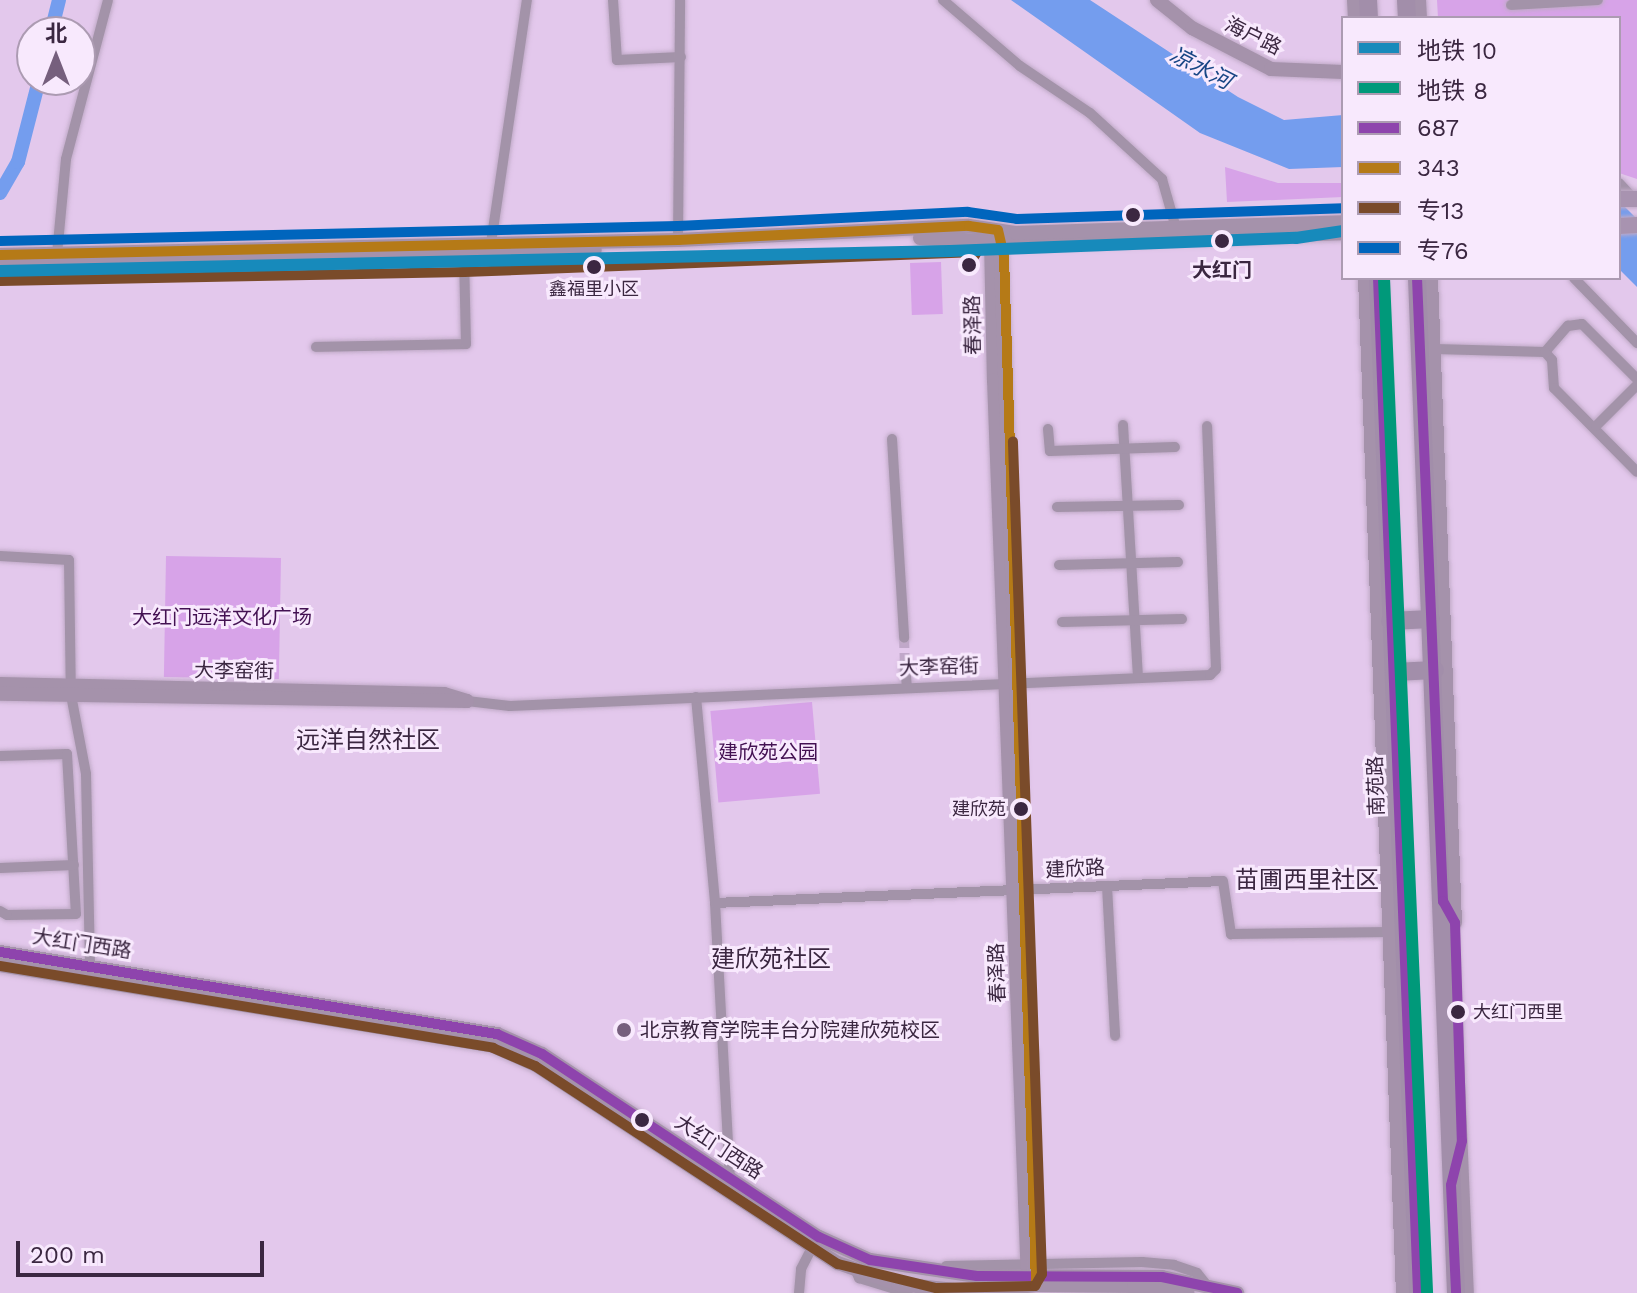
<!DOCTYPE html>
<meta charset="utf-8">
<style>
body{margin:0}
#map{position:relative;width:1637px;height:1293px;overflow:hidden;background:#e3c8ec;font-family:"Work Sans","Noto Sans SC",sans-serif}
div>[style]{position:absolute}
.green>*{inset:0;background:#d7a3e8;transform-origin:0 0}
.water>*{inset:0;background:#749dee}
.river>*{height:14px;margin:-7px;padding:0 7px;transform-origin:7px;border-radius:7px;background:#749dee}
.street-tunnel>*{height:10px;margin-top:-5px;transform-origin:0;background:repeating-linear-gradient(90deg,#c1a8ca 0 10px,transparent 0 15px)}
.roads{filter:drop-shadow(0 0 2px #c0aac7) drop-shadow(0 0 2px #c0aac7)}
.street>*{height:10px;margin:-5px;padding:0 5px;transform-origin:5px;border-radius:5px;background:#a393a9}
.secondary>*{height:14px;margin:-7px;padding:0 7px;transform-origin:7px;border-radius:7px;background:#a592ab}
.primary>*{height:16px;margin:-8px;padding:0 8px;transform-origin:8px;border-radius:8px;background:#a893b0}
.highway>*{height:18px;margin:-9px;padding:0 9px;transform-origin:9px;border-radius:9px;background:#a28eaa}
.bridges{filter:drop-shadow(0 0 2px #c0aac7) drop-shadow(0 0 2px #c0aac7)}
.primary-bridge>*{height:16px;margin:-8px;padding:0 8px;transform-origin:8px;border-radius:8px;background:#a893b0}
.bus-1>*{height:10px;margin:-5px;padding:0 5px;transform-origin:5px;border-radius:5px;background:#8e44ad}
.bus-2>*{height:10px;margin:-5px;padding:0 5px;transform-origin:5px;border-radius:5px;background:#b57a17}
.bus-3>*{height:10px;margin:-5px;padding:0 5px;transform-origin:5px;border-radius:5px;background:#7a4b2a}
.bus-4>*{height:10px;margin:-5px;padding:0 5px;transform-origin:5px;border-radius:5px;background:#0065bd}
.metro-1>*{height:12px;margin:-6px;padding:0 6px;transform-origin:6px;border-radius:6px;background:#178abb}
.metro-2>*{height:12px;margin:-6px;padding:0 6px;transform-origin:6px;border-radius:6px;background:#00997a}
.dots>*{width:22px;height:22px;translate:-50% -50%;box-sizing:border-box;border:4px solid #f8e9fd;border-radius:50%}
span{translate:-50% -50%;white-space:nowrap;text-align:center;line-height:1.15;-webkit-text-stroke:6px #f8e9fd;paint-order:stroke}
.bus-label{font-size:18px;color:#3b2741}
.right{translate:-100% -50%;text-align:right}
.left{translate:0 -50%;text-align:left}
.street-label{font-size:20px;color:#3b2741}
.stop-label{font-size:20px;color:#3b2741;font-weight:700}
.park-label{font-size:20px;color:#431152}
.poi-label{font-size:20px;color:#3b2741}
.water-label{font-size:22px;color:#184685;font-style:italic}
.quarter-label{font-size:24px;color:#3b2741}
.legend{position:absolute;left:1341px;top:16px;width:280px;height:264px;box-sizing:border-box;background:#f8e9fd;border:2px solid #ac9bb2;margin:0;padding:10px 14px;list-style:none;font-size:24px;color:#3b2741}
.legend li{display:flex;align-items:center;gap:16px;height:40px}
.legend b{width:40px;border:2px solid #ac9bb2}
.north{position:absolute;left:16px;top:16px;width:80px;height:80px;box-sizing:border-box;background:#f8e9fd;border:2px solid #ac9bb2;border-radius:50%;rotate:0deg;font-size:22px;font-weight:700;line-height:32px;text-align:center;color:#3b2741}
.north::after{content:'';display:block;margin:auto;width:28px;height:36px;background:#765f7d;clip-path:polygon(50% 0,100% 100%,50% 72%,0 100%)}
.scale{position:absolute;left:16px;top:1241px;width:248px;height:36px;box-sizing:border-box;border:4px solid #3b2741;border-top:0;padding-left:10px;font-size:24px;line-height:28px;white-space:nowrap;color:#3b2741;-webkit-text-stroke:6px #f8e9fd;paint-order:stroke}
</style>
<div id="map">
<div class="green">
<i style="clip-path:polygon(1437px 0,1637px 0,1637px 179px,1619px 173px,1619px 18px,1438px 18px)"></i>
<i style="clip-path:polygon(1225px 167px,1278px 183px,1343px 183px,1343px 197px,1227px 202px)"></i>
<i style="left:941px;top:262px;width:52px;height:31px;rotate:88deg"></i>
<i style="left:166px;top:556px;width:115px;height:121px;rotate:1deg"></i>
<i style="left:812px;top:702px;width:92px;height:102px;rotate:85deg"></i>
</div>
<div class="water">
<i style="clip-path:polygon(1011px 0,1090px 0,1238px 97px,1284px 120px,1343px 115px,1343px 167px,1289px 169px,1200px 133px)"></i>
<i style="clip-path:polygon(1619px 201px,1637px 219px,1637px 287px,1619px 269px)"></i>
</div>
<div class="river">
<i style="left:51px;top:32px;width:33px;rotate:-76deg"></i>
<i style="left:0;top:193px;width:36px;rotate:-60deg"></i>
<i style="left:18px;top:162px;width:85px;rotate:-75.6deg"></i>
</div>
<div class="street-tunnel">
<i style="left:904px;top:638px;width:27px;rotate:88deg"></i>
</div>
<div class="roads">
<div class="street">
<i style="left:613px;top:0;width:60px;rotate:86.2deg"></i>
<i style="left:617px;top:60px;width:64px;rotate:-2.7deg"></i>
<i style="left:943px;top:0;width:101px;rotate:40.6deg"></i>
<i style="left:1020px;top:66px;width:84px;rotate:33.9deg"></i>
<i style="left:1090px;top:113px;width:98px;rotate:42.5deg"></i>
<i style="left:1162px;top:179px;width:51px;rotate:74.1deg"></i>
<i style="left:1511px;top:5px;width:87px;rotate:-3.3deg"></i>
<i style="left:1619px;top:183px;width:22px;rotate:47deg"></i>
<i style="left:678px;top:240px;width:240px;rotate:-89.5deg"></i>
<i style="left:491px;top:243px;width:246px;rotate:-81.6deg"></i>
<i style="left:57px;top:254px;width:95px;rotate:-84.6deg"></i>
<i style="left:66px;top:159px;width:164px;rotate:-75.2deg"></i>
<i style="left:1574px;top:278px;width:91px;rotate:45.9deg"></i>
<i style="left:316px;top:347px;width:150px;rotate:-1.1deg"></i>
<i style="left:466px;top:344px;width:86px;rotate:-91.3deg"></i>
<i style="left:1435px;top:349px;width:110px;rotate:1.6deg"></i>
<i style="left:1545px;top:352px;width:35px;rotate:-49deg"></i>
<i style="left:1568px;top:326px;width:14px;rotate:-8deg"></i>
<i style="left:1582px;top:324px;width:78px;rotate:45deg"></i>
<i style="left:1545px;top:352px;width:11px;rotate:49deg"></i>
<i style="left:1552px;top:360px;width:28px;rotate:86deg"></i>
<i style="left:1554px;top:388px;width:118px;rotate:45.3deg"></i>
<i style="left:1123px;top:425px;width:253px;rotate:86.6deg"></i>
<i style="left:1596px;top:426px;width:58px;rotate:-45deg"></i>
<i style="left:1048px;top:429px;width:22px;rotate:85deg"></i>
<i style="left:1050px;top:451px;width:125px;rotate:-1.8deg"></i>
<i style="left:892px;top:439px;width:199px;rotate:86.5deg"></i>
<i style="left:1057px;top:507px;width:122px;rotate:-0.9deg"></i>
<i style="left:0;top:556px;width:69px;rotate:3.3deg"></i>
<i style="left:69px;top:560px;width:135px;rotate:89.2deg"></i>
<i style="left:71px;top:695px;width:80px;rotate:79.2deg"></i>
<i style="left:86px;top:774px;width:191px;rotate:88.8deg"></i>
<i style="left:1059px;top:565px;width:119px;rotate:-1.4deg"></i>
<i style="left:1062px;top:622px;width:120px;rotate:-1.4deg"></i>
<i style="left:905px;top:665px;width:22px;rotate:85deg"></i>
<i style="left:696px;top:697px;width:207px;rotate:84.7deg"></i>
<i style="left:715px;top:903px;width:276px;rotate:86.9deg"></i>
<i style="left:467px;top:701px;width:43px;rotate:6.6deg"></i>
<i style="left:510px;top:706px;width:701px;rotate:-2.54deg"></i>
<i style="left:1210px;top:675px;width:8px;rotate:-45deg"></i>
<i style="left:1216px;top:669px;width:243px;rotate:-92.1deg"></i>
<i style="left:0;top:756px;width:67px;rotate:-1.7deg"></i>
<i style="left:67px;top:754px;width:160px;rotate:86.8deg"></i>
<i style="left:76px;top:914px;width:69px;rotate:179.2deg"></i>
<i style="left:7px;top:915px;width:8px;rotate:-150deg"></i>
<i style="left:0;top:868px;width:74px;rotate:-2.3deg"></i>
<i style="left:1107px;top:886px;width:150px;rotate:86.9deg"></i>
<i style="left:715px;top:903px;width:508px;rotate:-2.48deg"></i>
<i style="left:1223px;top:881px;width:54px;rotate:81.4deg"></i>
<i style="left:1231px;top:934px;width:159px;rotate:-0.7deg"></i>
<i style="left:946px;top:1266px;width:196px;rotate:-1.2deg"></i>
<i style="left:1142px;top:1262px;width:32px;rotate:5deg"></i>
<i style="left:1174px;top:1265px;width:24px;rotate:19deg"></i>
<i style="left:1197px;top:1273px;width:13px;rotate:51deg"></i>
<i style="left:856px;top:1271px;width:8px;rotate:67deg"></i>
<i style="left:859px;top:1278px;width:51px;rotate:17deg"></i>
<i style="left:799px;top:1293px;width:24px;rotate:-85deg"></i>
<i style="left:801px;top:1269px;width:25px;rotate:-63deg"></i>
</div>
<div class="secondary">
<i style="left:1157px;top:0;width:45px;rotate:38.7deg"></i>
<i style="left:1192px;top:28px;width:89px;rotate:27.4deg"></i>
<i style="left:1271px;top:69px;width:72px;rotate:2.4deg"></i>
<i style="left:1354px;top:0;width:18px;rotate:87deg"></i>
<i style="left:1419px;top:0;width:18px;rotate:87deg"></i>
<i style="left:996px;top:234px;width:8px;rotate:130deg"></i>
<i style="left:991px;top:240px;width:140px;rotate:88.8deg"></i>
<i style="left:994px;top:380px;width:903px;rotate:87.84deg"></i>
<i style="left:1000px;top:234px;width:563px;rotate:87.97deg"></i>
<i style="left:920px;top:238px;width:110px;rotate:2.6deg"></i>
<i style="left:1030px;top:243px;width:313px;rotate:-1.8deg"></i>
<i style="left:0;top:255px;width:678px;rotate:-1.27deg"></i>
<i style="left:678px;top:240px;width:291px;rotate:-2.8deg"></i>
<i style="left:969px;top:226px;width:48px;rotate:8.5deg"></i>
<i style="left:1016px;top:233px;width:327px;rotate:-1.9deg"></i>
<i style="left:0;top:267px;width:595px;rotate:-1.64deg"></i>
<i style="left:1365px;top:278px;width:1016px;rotate:87.86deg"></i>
<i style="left:1431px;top:278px;width:645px;rotate:87.87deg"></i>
<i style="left:0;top:684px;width:444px;rotate:1.3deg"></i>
<i style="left:444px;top:694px;width:24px;rotate:17deg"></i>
<i style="left:467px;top:701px;width:467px;rotate:-179.1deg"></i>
<i style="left:1451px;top:915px;width:378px;rotate:87.6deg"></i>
<i style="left:0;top:952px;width:504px;rotate:9.37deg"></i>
<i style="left:497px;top:1034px;width:49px;rotate:24deg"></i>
<i style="left:542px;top:1054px;width:332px;rotate:33.5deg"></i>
<i style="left:819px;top:1237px;width:56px;rotate:24.3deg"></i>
<i style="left:870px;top:1260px;width:108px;rotate:8.5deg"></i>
<i style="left:977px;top:1276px;width:185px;rotate:0.3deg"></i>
<i style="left:1162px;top:1277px;width:77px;rotate:12deg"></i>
<i style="left:0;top:965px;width:500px;rotate:9.3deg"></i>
<i style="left:493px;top:1046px;width:47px;rotate:23.8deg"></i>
<i style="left:536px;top:1065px;width:361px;rotate:33.3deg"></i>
<i style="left:838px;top:1263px;width:64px;rotate:19.3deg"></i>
<i style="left:898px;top:1284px;width:76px;rotate:6deg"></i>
<i style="left:974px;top:1292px;width:62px;rotate:-6.4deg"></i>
<i style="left:1036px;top:1285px;width:98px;rotate:0.6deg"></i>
<i style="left:1134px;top:1286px;width:54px;rotate:7.4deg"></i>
<i style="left:1030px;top:1053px;width:219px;rotate:88.7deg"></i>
</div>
<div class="primary">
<i style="left:1619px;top:226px;width:18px;rotate:-3deg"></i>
</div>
<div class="highway">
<i style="left:1368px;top:0;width:18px;rotate:87deg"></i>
<i style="left:1406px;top:0;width:18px;rotate:87deg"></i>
<i style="left:1378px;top:278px;width:1016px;rotate:87.74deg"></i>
<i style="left:1417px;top:278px;width:1016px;rotate:87.8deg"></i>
<i style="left:1390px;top:621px;width:41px;rotate:-2.8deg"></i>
<i style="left:1394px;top:672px;width:41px;rotate:-2.8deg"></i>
</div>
</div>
<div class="bridges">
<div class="primary-bridge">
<i style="left:1619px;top:199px;width:18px"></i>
</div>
</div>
<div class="bus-1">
<i style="left:1378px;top:278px;width:1016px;rotate:87.74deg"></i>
<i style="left:1417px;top:278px;width:624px;rotate:87.61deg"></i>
<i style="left:1443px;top:901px;width:25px;rotate:61deg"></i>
<i style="left:1455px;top:923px;width:218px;rotate:88.2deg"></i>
<i style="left:1462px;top:1141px;width:45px;rotate:104deg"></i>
<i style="left:1451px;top:1185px;width:108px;rotate:87.3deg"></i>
<i style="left:0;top:952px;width:504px;rotate:9.37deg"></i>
<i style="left:497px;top:1034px;width:49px;rotate:24deg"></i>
<i style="left:542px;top:1054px;width:332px;rotate:33.5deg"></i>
<i style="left:819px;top:1237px;width:56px;rotate:24.3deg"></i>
<i style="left:870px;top:1260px;width:108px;rotate:8.5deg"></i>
<i style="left:977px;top:1276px;width:185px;rotate:0.3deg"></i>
<i style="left:1162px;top:1277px;width:77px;rotate:12deg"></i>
</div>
<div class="bus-2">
<i style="left:0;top:255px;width:678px;rotate:-1.27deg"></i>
<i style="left:678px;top:240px;width:291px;rotate:-2.8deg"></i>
<i style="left:969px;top:226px;width:29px;rotate:8deg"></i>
<i style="left:998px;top:230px;width:26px;rotate:77deg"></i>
<i style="left:1004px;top:255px;width:1030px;rotate:88.22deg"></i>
</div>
<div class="bus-3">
<i style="left:0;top:281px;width:464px;rotate:-1.1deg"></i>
<i style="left:464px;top:272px;width:513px;rotate:-2.23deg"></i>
<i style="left:977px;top:252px;width:15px;rotate:122deg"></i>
<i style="left:0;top:966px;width:500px;rotate:9.4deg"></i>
<i style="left:493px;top:1048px;width:46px;rotate:23.2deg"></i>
<i style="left:535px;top:1066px;width:362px;rotate:33.2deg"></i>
<i style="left:838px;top:1264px;width:101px;rotate:13.8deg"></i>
<i style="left:936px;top:1288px;width:99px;rotate:-1.2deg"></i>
<i style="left:1035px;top:1286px;width:14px;rotate:-60deg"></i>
<i style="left:1042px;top:1274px;width:833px;rotate:-92deg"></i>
</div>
<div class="bus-4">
<i style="left:0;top:241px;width:678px;rotate:-1.27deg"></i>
<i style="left:678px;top:226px;width:290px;rotate:-2.8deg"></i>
<i style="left:968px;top:212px;width:49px;rotate:8.1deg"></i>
<i style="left:1017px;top:219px;width:326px;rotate:-1.9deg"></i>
</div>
<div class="metro-1">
<i style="left:0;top:271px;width:950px;rotate:-1.21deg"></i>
<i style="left:950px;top:251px;width:346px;rotate:-2.2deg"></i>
<i style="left:1296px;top:238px;width:48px;rotate:-8.5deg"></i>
</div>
<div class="metro-2">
<i style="left:1384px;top:278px;width:1016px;rotate:87.57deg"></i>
</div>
<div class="dots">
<i style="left:1133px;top:215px;background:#3b2741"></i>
<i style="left:1222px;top:241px;background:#3b2741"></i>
<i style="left:969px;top:265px;background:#3b2741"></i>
<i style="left:594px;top:267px;background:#3b2741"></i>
<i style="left:1021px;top:809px;background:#3b2741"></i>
<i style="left:1458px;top:1012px;background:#3b2741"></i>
<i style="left:624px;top:1030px;background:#765f7d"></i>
<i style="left:642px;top:1120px;background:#3b2741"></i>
</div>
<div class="bus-label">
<span style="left:594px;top:289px">鑫福里小区</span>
<span class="right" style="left:1006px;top:809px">建欣苑</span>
<span class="left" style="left:1473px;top:1012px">大红门西里</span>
</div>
<div class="street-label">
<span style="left:1253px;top:36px;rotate:26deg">海户路</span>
<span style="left:973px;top:325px;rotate:-91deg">春泽路</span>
<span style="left:939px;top:667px;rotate:-2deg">大李窑街</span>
<span style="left:234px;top:671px;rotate:1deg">大李窑街</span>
<span style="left:1376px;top:786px;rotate:-92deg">南苑路</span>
<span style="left:1075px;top:869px;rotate:-3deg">建欣路</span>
<span style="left:82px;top:944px;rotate:9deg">大红门西路</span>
<span style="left:997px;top:973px;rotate:-92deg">春泽路</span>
<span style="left:719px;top:1147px;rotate:33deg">大红门西路</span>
</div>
<div class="stop-label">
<span style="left:1222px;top:270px">大红门</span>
</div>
<div class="park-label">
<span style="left:222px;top:617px">大红门远洋文化广场</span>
<span style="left:768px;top:752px">建欣苑公园</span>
</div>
<div class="poi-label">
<span class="left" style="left:640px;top:1030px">北京教育学院丰台分院建欣苑校区</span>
</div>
<div class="water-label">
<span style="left:1201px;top:68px;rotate:27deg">凉水河</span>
</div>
<div class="quarter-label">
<span style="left:368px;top:741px">远洋自然社区</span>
<span style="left:1307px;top:881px">苗圃西里社区</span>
<span style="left:771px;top:960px">建欣苑社区</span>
</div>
<ul class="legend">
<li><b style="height:10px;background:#178abb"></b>地铁 10</li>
<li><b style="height:10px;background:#00997a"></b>地铁 8</li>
<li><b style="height:10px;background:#8e44ad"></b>687</li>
<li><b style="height:10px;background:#b57a17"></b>343</li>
<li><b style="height:10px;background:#7a4b2a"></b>专13</li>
<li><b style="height:10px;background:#0065bd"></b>专76</li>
</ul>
<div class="north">北</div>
<div class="scale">200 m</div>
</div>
